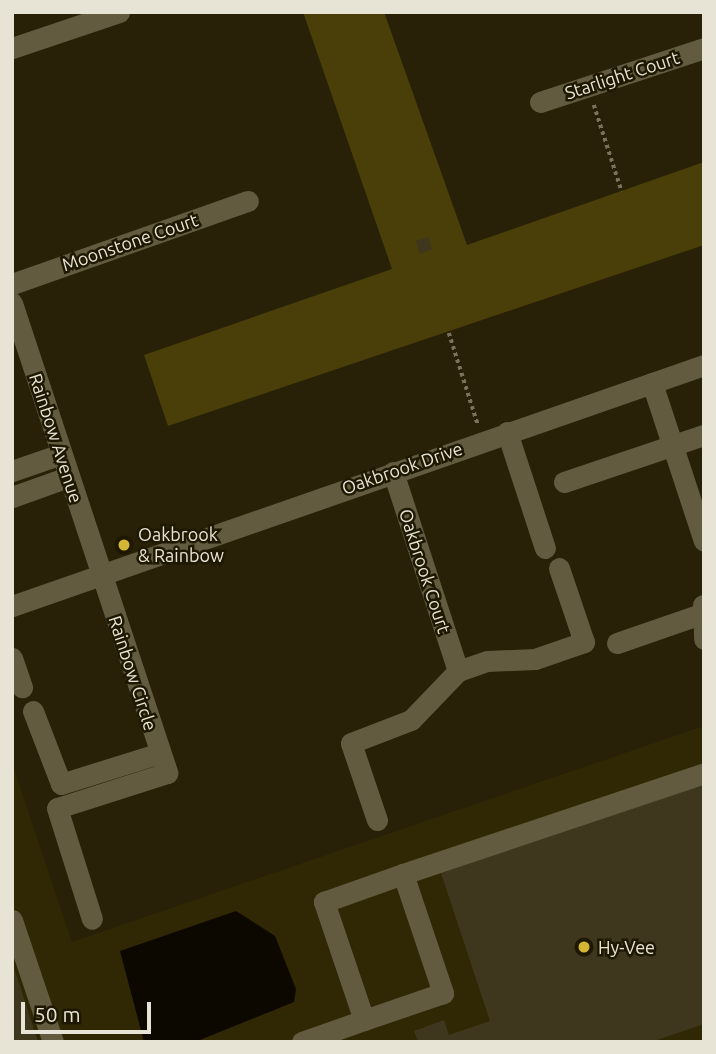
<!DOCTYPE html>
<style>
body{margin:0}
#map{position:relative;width:716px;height:1054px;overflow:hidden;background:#282107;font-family:Ubuntu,sans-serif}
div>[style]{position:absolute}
.built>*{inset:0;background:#302805}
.green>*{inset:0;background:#4b3f09}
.water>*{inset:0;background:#0c0800}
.building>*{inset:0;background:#3e371d;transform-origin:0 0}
.path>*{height:3.5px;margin-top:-1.75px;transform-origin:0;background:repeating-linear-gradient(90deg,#79735e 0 3.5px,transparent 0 7px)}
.minor>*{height:21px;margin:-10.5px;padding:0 10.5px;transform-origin:10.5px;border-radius:10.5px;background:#625b40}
.dots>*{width:19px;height:19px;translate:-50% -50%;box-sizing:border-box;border:4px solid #1e1801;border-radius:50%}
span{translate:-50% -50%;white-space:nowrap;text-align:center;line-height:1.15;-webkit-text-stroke:5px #1e1801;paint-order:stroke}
.street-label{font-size:18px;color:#e8e4d5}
.poi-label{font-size:18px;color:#e8e4d5}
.left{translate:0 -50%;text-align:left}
.frame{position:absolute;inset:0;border:14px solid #e8e4d5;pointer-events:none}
.scale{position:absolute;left:21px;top:1002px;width:130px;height:32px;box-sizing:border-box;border:4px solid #e8e4d5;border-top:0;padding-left:9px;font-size:21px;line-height:24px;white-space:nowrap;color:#e8e4d5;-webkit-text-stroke:5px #1e1801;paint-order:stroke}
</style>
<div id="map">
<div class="built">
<i style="clip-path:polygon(704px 726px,704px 1042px,12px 1042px,12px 763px,72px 942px)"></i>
</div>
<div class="green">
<i style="clip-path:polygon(303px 12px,384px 12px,467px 245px,704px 162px,704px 245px,168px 426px,144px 355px,392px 269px)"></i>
</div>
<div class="water">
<i style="clip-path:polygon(236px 911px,275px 936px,296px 989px,294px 1002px,195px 1042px,144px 1042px,120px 951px)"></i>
</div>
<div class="building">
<i style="left:428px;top:237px;width:13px;height:13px;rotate:72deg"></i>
<i style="clip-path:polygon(704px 783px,704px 1024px,651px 1042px,418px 1042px,414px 1031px,444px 1020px,449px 1035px,490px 1021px,441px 873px)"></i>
<i style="clip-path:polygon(12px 965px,13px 965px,38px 1042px,12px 1042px)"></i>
</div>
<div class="path">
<i style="left:594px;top:105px;width:91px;rotate:72.2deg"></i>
<i style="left:449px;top:333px;width:96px;rotate:72.5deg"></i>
</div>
<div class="minor">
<i style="left:12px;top:48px;width:113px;rotate:-18.6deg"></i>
<i style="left:540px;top:102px;width:173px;rotate:-18.2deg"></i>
<i style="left:12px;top:284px;width:250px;rotate:-19.4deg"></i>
<i style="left:12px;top:303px;width:495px;rotate:71.7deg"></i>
<i style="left:167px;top:773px;width:115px;rotate:162.3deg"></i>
<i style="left:57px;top:808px;width:116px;rotate:72.5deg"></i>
<i style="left:652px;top:383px;width:166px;rotate:71.8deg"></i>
<i style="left:507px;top:432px;width:122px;rotate:71.9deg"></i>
<i style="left:12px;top:471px;width:52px;rotate:-19.1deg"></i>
<i style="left:393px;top:472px;width:209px;rotate:71.9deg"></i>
<i style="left:564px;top:482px;width:148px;rotate:-18.6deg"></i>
<i style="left:12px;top:497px;width:59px;rotate:-19.7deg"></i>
<i style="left:703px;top:605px;width:34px;rotate:88deg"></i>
<i style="left:12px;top:606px;width:733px;rotate:-19.2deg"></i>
<i style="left:617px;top:643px;width:86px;rotate:-19.1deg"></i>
<i style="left:12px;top:658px;width:31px;rotate:71deg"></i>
<i style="left:33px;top:711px;width:78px;rotate:69deg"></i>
<i style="left:61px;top:784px;width:104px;rotate:-17.4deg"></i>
<i style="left:377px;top:820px;width:81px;rotate:-108.7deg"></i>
<i style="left:351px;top:743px;width:64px;rotate:-21deg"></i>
<i style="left:411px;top:720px;width:68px;rotate:-46.2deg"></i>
<i style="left:458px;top:671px;width:31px;rotate:-19deg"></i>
<i style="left:487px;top:661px;width:48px;rotate:-2.4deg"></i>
<i style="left:535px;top:659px;width:52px;rotate:-19.1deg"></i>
<i style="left:584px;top:642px;width:78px;rotate:-108.7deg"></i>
<i style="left:403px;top:874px;width:126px;rotate:71.4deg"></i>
<i style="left:443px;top:993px;width:83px;rotate:161.1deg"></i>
<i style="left:364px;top:1020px;width:125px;rotate:-108.7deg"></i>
<i style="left:324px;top:902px;width:84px;rotate:-19.5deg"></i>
<i style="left:403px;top:874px;width:317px;rotate:-18.5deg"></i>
<i style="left:12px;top:920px;width:129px;rotate:71.4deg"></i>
<i style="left:302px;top:1042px;width:66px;rotate:-19.5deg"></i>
</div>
<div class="dots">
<i style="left:124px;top:545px;background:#d4b635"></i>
<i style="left:584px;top:947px;background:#d4b635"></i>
</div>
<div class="street-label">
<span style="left:622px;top:75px;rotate:-18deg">Starlight Court</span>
<span style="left:130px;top:242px;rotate:-19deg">Moonstone Court</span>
<span style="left:56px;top:438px;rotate:72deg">Rainbow Avenue</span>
<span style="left:402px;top:468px;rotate:-19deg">Oakbrook Drive</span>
<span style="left:425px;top:571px;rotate:72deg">Oakbrook Court</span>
<span style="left:133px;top:673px;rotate:72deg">Rainbow Circle</span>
</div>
<div class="poi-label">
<span class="left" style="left:138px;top:545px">Oakbrook<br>&amp; Rainbow</span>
<span class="left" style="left:598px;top:947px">Hy-Vee</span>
</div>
<div class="frame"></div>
<div class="scale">50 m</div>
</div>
